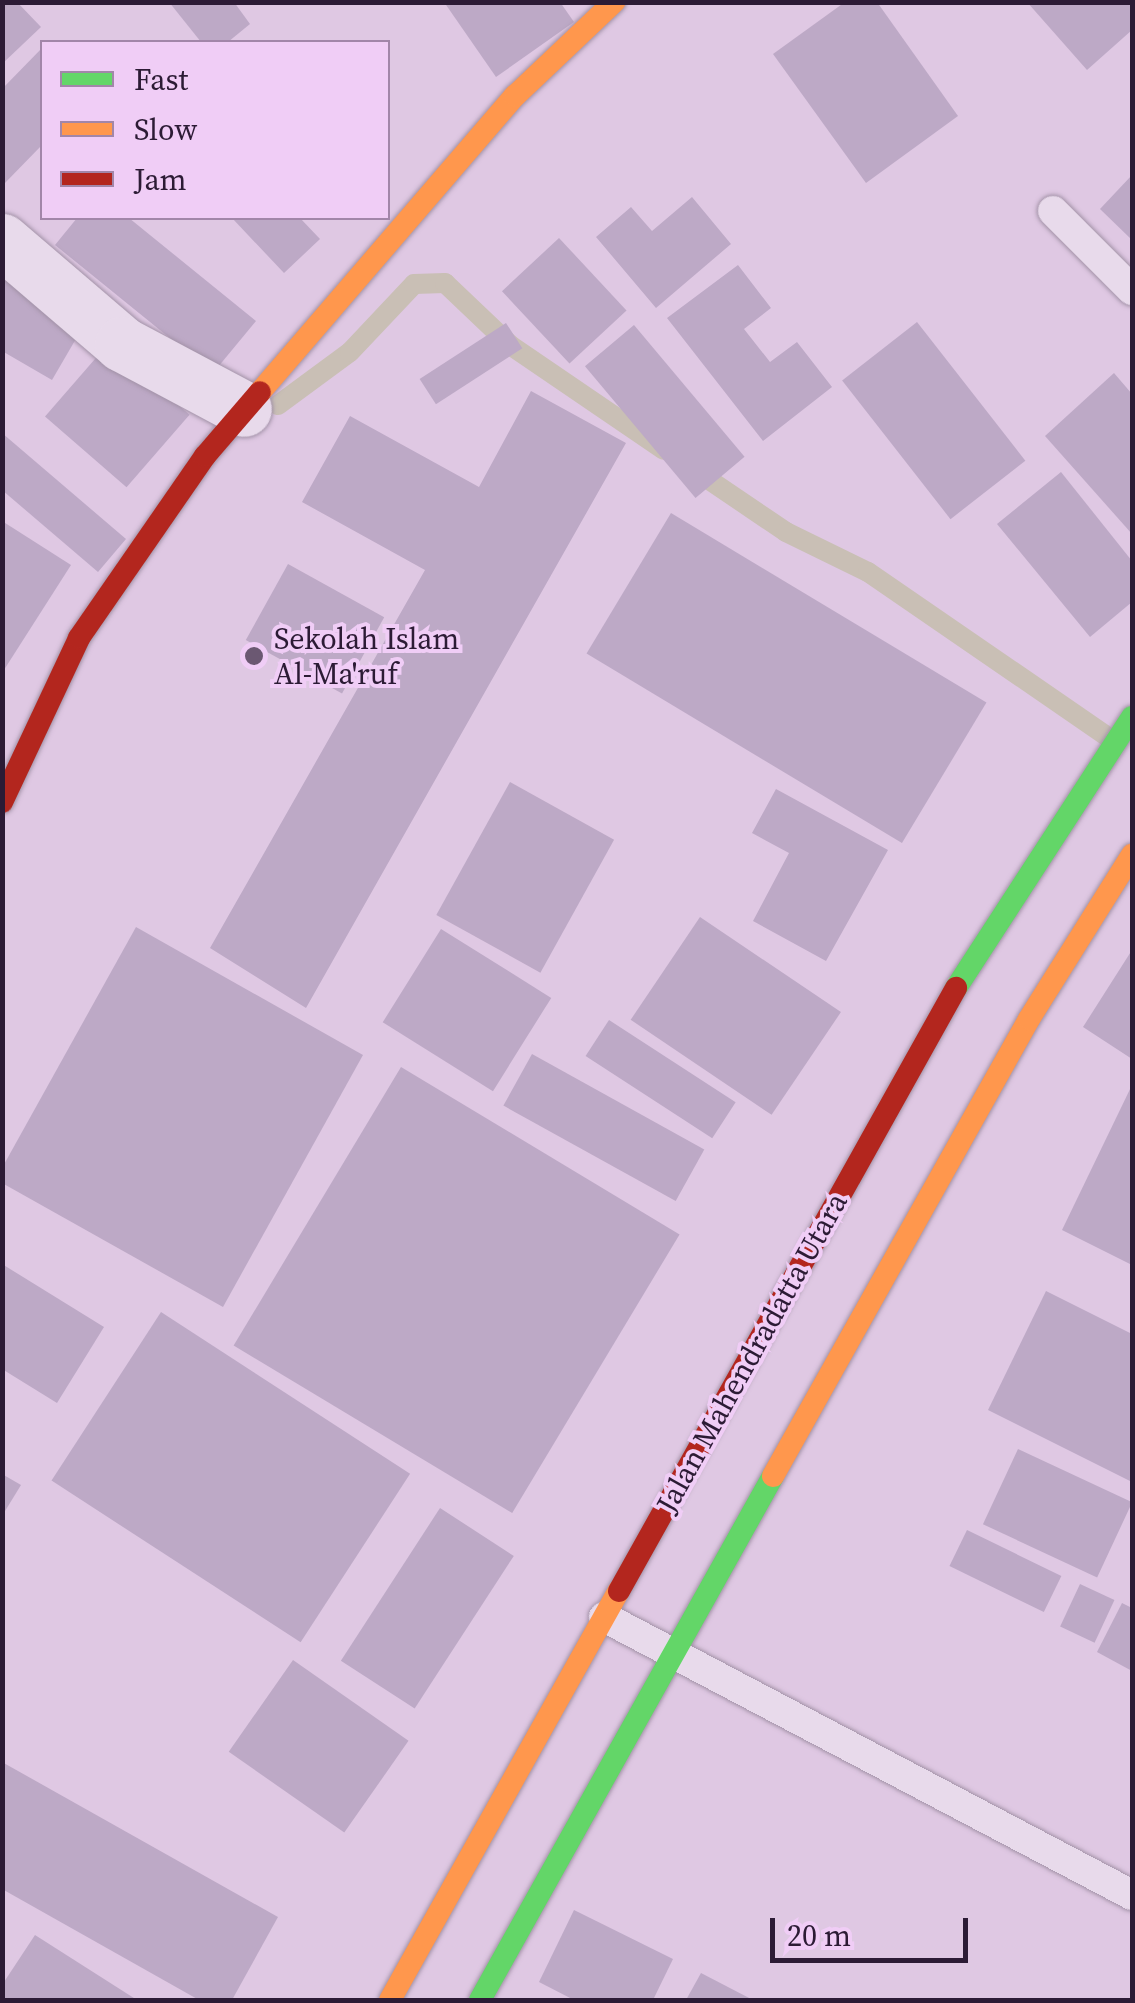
<!DOCTYPE html>
<style>
body{margin:0}
#map{position:relative;width:1135px;height:2003px;overflow:hidden;background:#dfc8e3;font-family:"Source Serif 4",serif}
div>[style]{position:absolute}
.stream>*{height:20px;margin:-10px;padding:0 10px;transform-origin:10px;border-radius:10px;background:#c9bfb5}
.building>*{inset:0;background:#bda9c6;transform-origin:0 0}
.roads{filter:drop-shadow(0 0 2px #a292a7) drop-shadow(0 0 2px #a292a7)}
.lane>*{height:30px;margin:-15px;padding:0 15px;transform-origin:15px;border-radius:15px;background:#e8daeb}
.street>*{height:55px;margin:-27.5px;padding:0 27.5px;transform-origin:27.5px;border-radius:27.5px;background:#e8daeb}
.fast>*{height:22px;margin:-11px;padding:0 11px;transform-origin:11px;border-radius:11px;background:#63d668}
.slow>*{height:22px;margin:-11px;padding:0 11px;transform-origin:11px;border-radius:11px;background:#ff974d}
.jam>*{height:22px;margin:-11px;padding:0 11px;transform-origin:11px;border-radius:11px;background:#b3261e}
.dots>*{width:28px;height:28px;translate:-50% -50%;box-sizing:border-box;border:5px solid #f0cdf6;border-radius:50%}
span{translate:-50% -50%;white-space:nowrap;text-align:center;line-height:1.15;-webkit-text-stroke:8px #f0cdf6;paint-order:stroke}
.poi-label{font-size:30px;color:#2c1b35}
.left{translate:0 -50%;text-align:left}
.street-label{font-size:30px;color:#2c1b35}
.frame{position:absolute;inset:0;border:5px solid #2c1b35;pointer-events:none}
.legend{position:absolute;left:40px;top:40px;width:350px;height:180px;box-sizing:border-box;background:#f0cdf6;border:2px solid #a286a9;margin:0;padding:12px 18px;list-style:none;font-size:30px;color:#2c1b35}
.legend li{display:flex;align-items:center;gap:20px;height:50px}
.legend b{width:50px;border:2px solid #a286a9}
.scale{position:absolute;left:770px;top:1918px;width:198px;height:45px;box-sizing:border-box;border:5px solid #2c1b35;border-top:0;padding-left:12px;font-size:30px;line-height:35px;white-space:nowrap;color:#2c1b35;-webkit-text-stroke:8px #f0cdf6;paint-order:stroke}
</style>
<div id="map">
<div class="stream">
<i style="left:278px;top:405px;width:89px;rotate:-36.4deg"></i>
<i style="left:350px;top:352px;width:93px;rotate:-46.7deg"></i>
<i style="left:414px;top:284px;width:31px;rotate:-2deg"></i>
<i style="left:445px;top:283px;width:90px;rotate:43.6deg"></i>
<i style="left:510px;top:345px;width:186px;rotate:34.3deg"></i>
<i style="left:693px;top:469px;width:112px;rotate:34.1deg"></i>
<i style="left:786px;top:532px;width:91px;rotate:26deg"></i>
<i style="left:868px;top:572px;width:296px;rotate:34.5deg"></i>
</div>
<div class="building">
<i style="clip-path:polygon(2px 2px,17px 2px,41px 27px,2px 64px)"></i>
<i style="clip-path:polygon(169px 2px,234px 2px,250px 24px,228px 42px,201px 42px)"></i>
<i style="clip-path:polygon(444px 2px,560px 2px,574px 22px,496px 77px)"></i>
<i style="clip-path:polygon(845px 2px,877px 2px,958px 116px,866px 183px,773px 54px)"></i>
<i style="clip-path:polygon(1027px 2px,1132px 2px,1132px 30px,1087px 70px)"></i>
<i style="clip-path:polygon(42px 48px,42px 145px,4px 184px,2px 89px)"></i>
<i style="clip-path:polygon(1132px 175px,1132px 240px,1100px 209px)"></i>
<i style="clip-path:polygon(692px 197px,731px 244px,656px 308px,596px 237px,631px 207px,652px 231px)"></i>
<i style="clip-path:polygon(77px 218px,129px 218px,256px 321px,213px 373px,55px 245px)"></i>
<i style="clip-path:polygon(232px 218px,300px 218px,320px 239px,284px 273px)"></i>
<i style="left:559px;top:238px;width:99px;height:78px;rotate:47deg"></i>
<i style="clip-path:polygon(738px 265px,771px 308px,744px 329px,770px 362px,797px 342px,832px 387px,763px 441px,667px 318px)"></i>
<i style="clip-path:polygon(2px 277px,84px 325px,52px 380px,2px 351px)"></i>
<i style="left:917px;top:322px;width:176px;height:95px;rotate:52deg"></i>
<i style="left:506px;top:323px;width:30px;height:103px;rotate:57deg"></i>
<i style="left:634px;top:325px;width:172px;height:64px;rotate:50deg"></i>
<i style="left:108px;top:344px;width:108px;height:96px;rotate:41deg"></i>
<i style="clip-path:polygon(1114px 373px,1132px 394px,1132px 534px,1045px 436px)"></i>
<i style="clip-path:polygon(531px 391px,626px 443px,306px 1008px,210px 948px,425px 570px,302px 502px,350px 416px,479px 487px)"></i>
<i style="clip-path:polygon(2px 433px,126px 539px,98px 572px,2px 490px)"></i>
<i style="clip-path:polygon(1061px 472px,1132px 561px,1132px 602px,1090px 637px,997px 524px)"></i>
<i style="left:671px;top:513px;width:368px;height:164px;rotate:31deg"></i>
<i style="clip-path:polygon(2px 521px,71px 565px,2px 673px)"></i>
<i style="left:288px;top:564px;width:110px;height:87px;rotate:29deg"></i>
<i style="left:510px;top:782px;width:119px;height:152px;rotate:29deg"></i>
<i style="clip-path:polygon(776px 789px,888px 850px,826px 961px,753px 921px,789px 853px,752px 833px)"></i>
<i style="left:700px;top:917px;width:170px;height:124px;rotate:34deg"></i>
<i style="clip-path:polygon(136px 927px,363px 1055px,223px 1307px,2px 1183px,2px 1168px)"></i>
<i style="left:441px;top:929px;width:130px;height:110px;rotate:32deg"></i>
<i style="clip-path:polygon(1132px 950px,1132px 1059px,1083px 1027px)"></i>
<i style="left:609px;top:1020px;width:151px;height:43px;rotate:33deg"></i>
<i style="left:532px;top:1054px;width:197px;height:59px;rotate:29deg"></i>
<i style="left:401px;top:1067px;width:325px;height:325px;rotate:31deg"></i>
<i style="clip-path:polygon(1132px 1085px,1132px 1265px,1062px 1230px)"></i>
<i style="clip-path:polygon(2px 1264px,104px 1327px,57px 1403px,2px 1369px)"></i>
<i style="clip-path:polygon(1046px 1291px,1132px 1334px,1132px 1482px,988px 1410px)"></i>
<i style="left:161px;top:1312px;width:297px;height:201px;rotate:33deg"></i>
<i style="left:1018px;top:1449px;width:126px;height:83px;rotate:25deg"></i>
<i style="clip-path:polygon(2px 1474px,21px 1485px,2px 1516px)"></i>
<i style="left:440px;top:1508px;width:88px;height:182px;rotate:33deg"></i>
<i style="left:967px;top:1530px;width:105px;height:40px;rotate:26deg"></i>
<i style="left:1080px;top:1584px;width:38px;height:47px;rotate:25deg"></i>
<i style="clip-path:polygon(1122px 1603px,1132px 1608px,1132px 1671px,1097px 1652px)"></i>
<i style="left:293px;top:1660px;width:141px;height:112px;rotate:35deg"></i>
<i style="clip-path:polygon(2px 1762px,278px 1917px,232px 2000px,199px 2000px,2px 1889px)"></i>
<i style="clip-path:polygon(574px 1910px,673px 1959px,653px 2000px,574px 2000px,539px 1982px)"></i>
<i style="clip-path:polygon(35px 1935px,137px 2000px,2px 2000px,2px 1985px)"></i>
<i style="clip-path:polygon(701px 1973px,753px 2000px,686px 2000px)"></i>
</div>
<div class="roads">
<div class="lane">
<i style="left:1053px;top:211px;width:112px;rotate:45deg"></i>
<i style="left:604px;top:1617px;width:597px;rotate:27.77deg"></i>
</div>
<div class="street">
<i style="left:2px;top:241px;width:158px;rotate:40.6deg"></i>
<i style="left:122px;top:344px;width:138px;rotate:28deg"></i>
</div>
<div class="fast">
<i style="left:956px;top:988px;width:323px;rotate:-57deg"></i>
<i style="left:480px;top:2000px;width:600px;rotate:-60.79deg"></i>
</div>
<div class="slow">
<i style="left:260px;top:392px;width:391px;rotate:-49.3deg"></i>
<i style="left:515px;top:96px;width:137px;rotate:-43.5deg"></i>
<i style="left:773px;top:1476px;width:524px;rotate:-60.74deg"></i>
<i style="left:1029px;top:1019px;width:194px;rotate:-57.9deg"></i>
<i style="left:390px;top:2000px;width:469px;rotate:-60.8deg"></i>
</div>
<div class="jam">
<i style="left:2px;top:802px;width:181px;rotate:-64.8deg"></i>
<i style="left:79px;top:638px;width:221px;rotate:-55.3deg"></i>
<i style="left:205px;top:456px;width:84px;rotate:-49.3deg"></i>
<i style="left:619px;top:1591px;width:691px;rotate:-60.8deg"></i>
</div>
</div>
<div class="dots">
<i style="left:254px;top:656px;background:#6b5872"></i>
</div>
<div class="poi-label">
<span class="left" style="left:274px;top:656px">Sekolah Islam<br>Al-Ma'ruf</span>
</div>
<div class="street-label">
<span style="left:752px;top:1353px;rotate:-61deg">Jalan Mahendradatta Utara</span>
</div>
<div class="frame"></div>
<ul class="legend">
<li><b style="height:12px;background:#63d668"></b>Fast</li>
<li><b style="height:12px;background:#ff974d"></b>Slow</li>
<li><b style="height:12px;background:#b3261e"></b>Jam</li>
</ul>
<div class="scale">20 m</div>
</div>
